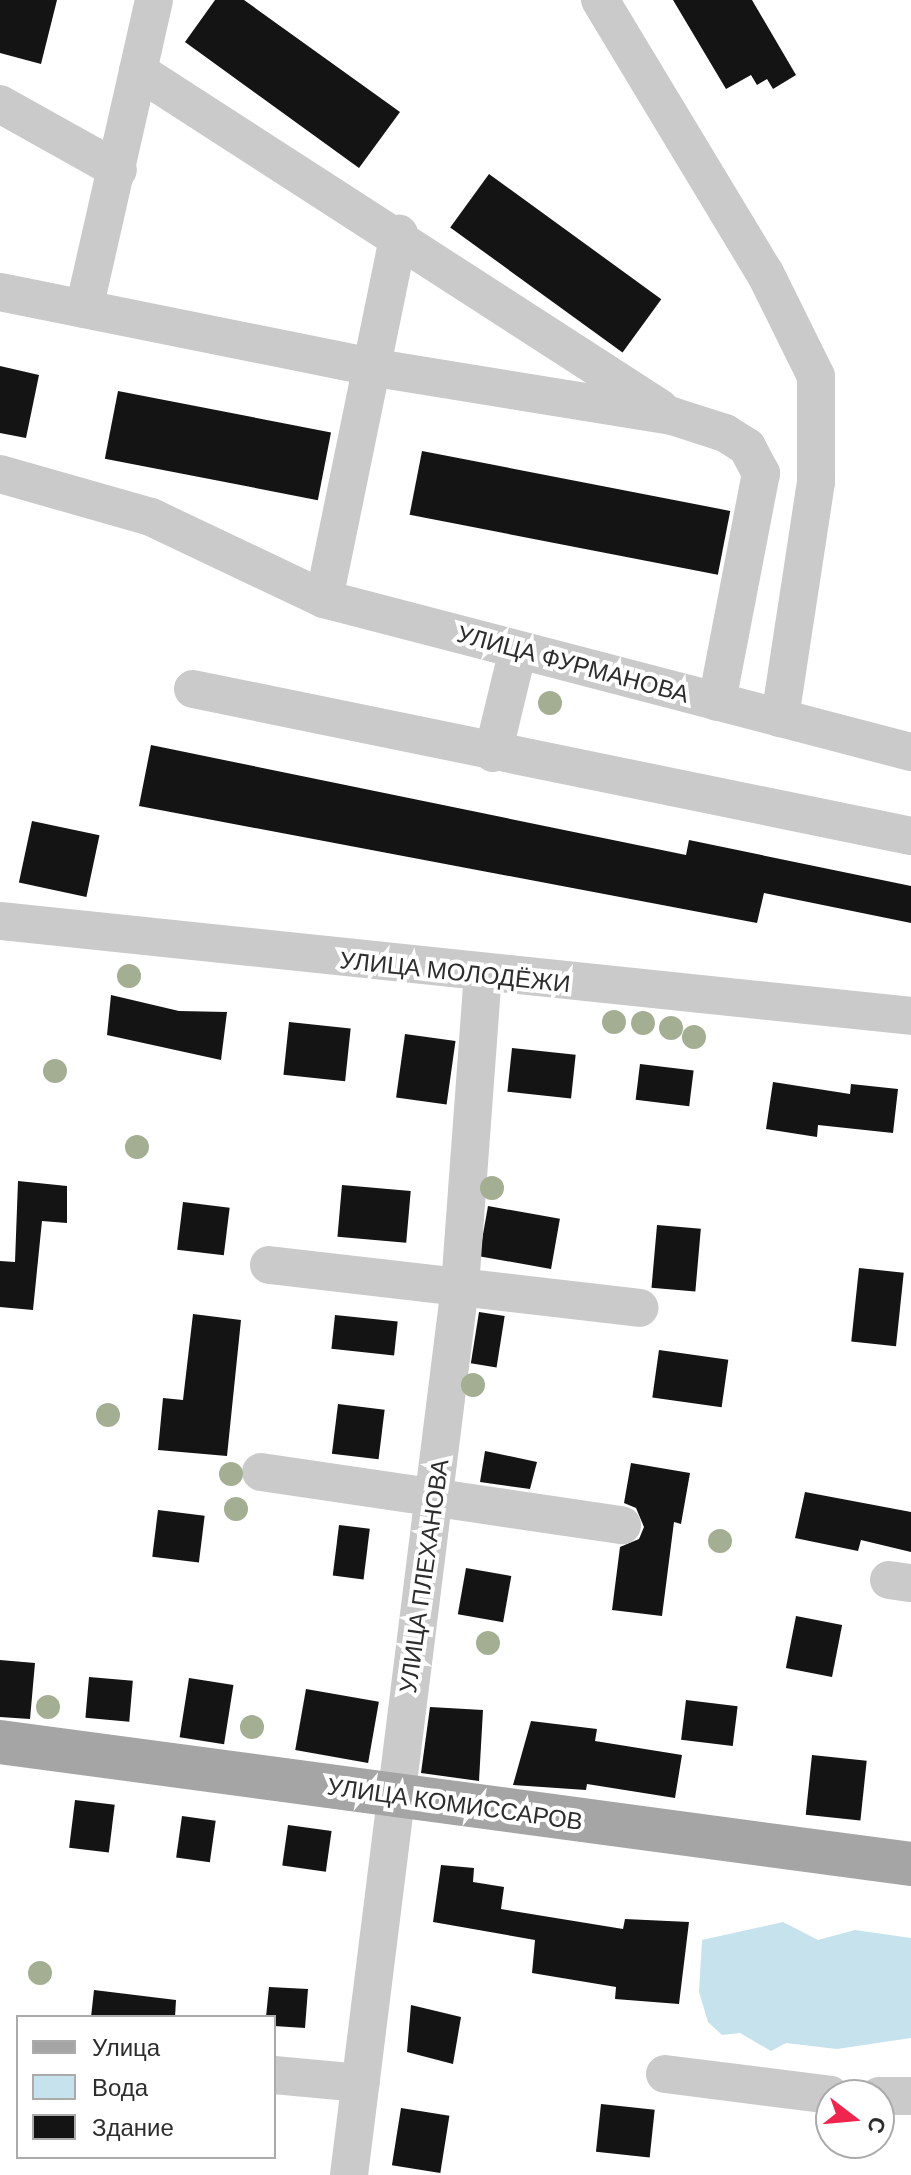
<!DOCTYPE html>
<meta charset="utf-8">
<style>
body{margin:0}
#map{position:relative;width:911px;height:2175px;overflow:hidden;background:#fff;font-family:"DM Sans",sans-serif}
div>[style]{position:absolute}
.water>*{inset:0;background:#c5e2ed}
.building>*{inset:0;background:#141414;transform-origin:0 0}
.minor>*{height:38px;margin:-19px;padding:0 19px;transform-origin:19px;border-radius:19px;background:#cacaca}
.major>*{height:44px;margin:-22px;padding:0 22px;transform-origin:22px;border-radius:22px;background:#a5a5a5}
.trees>*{width:24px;height:24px;margin:-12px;border-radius:50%;background:#a3ae92}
span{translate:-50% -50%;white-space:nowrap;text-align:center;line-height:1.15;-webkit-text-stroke:8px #fff;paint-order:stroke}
.street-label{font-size:24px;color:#2d2d2d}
.legend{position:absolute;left:16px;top:2015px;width:260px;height:144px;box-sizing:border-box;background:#fff;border:2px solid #ababab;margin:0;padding:10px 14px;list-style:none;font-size:24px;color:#2d2d2d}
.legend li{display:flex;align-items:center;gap:16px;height:40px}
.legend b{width:40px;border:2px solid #ababab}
.north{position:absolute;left:815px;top:2079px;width:80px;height:80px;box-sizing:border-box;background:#fff;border:2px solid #ababab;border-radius:50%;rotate:106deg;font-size:22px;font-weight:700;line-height:32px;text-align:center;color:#2d2d2d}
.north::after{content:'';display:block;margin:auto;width:28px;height:36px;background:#ef254d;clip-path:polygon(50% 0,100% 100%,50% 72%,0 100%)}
</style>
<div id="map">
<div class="water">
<i style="clip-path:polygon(783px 1922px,818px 1940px,855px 1930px,911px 1938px,911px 2038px,837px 2049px,786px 2043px,771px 2051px,740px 2033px,722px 2035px,708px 2022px,699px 1992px,702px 1940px)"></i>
</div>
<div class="building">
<i style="clip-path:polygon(0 0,57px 0,41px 64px,0 53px)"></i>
<i style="clip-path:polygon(215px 0,244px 0,400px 112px,359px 168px,185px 42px)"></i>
<i style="clip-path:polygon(673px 0,752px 0,796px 75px,773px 89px,767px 79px,757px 85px,751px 75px,726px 89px)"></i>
<i style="left:489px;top:174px;width:213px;height:66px;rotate:36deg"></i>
<i style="clip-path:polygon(0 366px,39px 375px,26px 438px,0 433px)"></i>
<i style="left:118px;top:391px;width:217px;height:69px;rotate:11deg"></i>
<i style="left:422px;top:451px;width:314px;height:65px;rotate:11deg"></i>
<i style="clip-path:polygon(151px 745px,686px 855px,689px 840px,911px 886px,911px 923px,764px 893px,757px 923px,139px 806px)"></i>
<i style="left:32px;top:821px;width:69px;height:63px;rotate:12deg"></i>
<i style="clip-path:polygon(111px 995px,179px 1011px,227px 1012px,221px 1060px,107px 1035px)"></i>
<i style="left:289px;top:1022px;width:62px;height:53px;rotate:6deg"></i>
<i style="left:405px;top:1034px;width:51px;height:64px;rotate:8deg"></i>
<i style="left:512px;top:1048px;width:64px;height:44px;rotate:6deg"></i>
<i style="left:640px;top:1064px;width:54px;height:36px;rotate:7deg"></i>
<i style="clip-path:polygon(773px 1082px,850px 1094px,851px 1084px,898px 1089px,893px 1133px,818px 1125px,817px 1137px,766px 1129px)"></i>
<i style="clip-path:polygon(18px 1181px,67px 1186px,67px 1223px,42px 1221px,33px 1310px,0 1307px,0 1261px,15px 1262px)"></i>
<i style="left:342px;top:1185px;width:69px;height:52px;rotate:5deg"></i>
<i style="left:183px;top:1202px;width:47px;height:48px;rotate:7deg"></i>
<i style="left:488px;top:1206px;width:73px;height:51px;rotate:10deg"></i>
<i style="left:657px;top:1225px;width:44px;height:63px;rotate:5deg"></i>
<i style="left:859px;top:1268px;width:45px;height:74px;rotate:6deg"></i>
<i style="left:479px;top:1312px;width:26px;height:52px;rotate:9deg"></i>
<i style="clip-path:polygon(193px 1314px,241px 1320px,227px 1456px,158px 1450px,163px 1398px,183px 1400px)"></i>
<i style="left:335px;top:1315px;width:63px;height:34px;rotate:6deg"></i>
<i style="left:659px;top:1350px;width:70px;height:48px;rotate:8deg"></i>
<i style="left:338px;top:1404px;width:47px;height:50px;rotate:7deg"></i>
<i style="clip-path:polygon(485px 1451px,537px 1462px,530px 1489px,480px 1482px)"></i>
<i style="clip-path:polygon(631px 1463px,690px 1473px,681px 1524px,674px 1522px,662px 1616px,612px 1610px,620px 1547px,639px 1539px,644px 1527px,636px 1508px,624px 1503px)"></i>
<i style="clip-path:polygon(805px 1492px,911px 1512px,911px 1552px,861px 1540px,858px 1551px,795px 1538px)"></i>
<i style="left:158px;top:1510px;width:47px;height:47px;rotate:7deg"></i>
<i style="left:339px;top:1525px;width:31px;height:51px;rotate:7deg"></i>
<i style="left:466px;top:1568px;width:46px;height:47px;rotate:10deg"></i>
<i style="left:796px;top:1616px;width:47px;height:53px;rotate:11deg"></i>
<i style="clip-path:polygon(0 1660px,35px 1663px,30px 1719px,0 1717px)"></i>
<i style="left:89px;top:1677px;width:44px;height:41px;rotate:5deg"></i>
<i style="left:189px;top:1678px;width:45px;height:60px;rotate:9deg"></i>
<i style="left:306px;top:1689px;width:74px;height:62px;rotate:10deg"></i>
<i style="left:686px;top:1700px;width:52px;height:40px;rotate:7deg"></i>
<i style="clip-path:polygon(430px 1707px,483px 1710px,479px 1781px,421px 1773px)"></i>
<i style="clip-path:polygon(531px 1721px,597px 1729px,595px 1741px,682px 1755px,675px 1798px,587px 1784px,586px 1790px,513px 1785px)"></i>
<i style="left:812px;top:1755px;width:55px;height:60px;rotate:6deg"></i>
<i style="left:75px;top:1800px;width:40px;height:48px;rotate:7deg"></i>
<i style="left:182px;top:1816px;width:34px;height:42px;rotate:8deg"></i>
<i style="left:288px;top:1825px;width:44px;height:41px;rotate:8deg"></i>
<i style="clip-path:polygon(441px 1865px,474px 1868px,473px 1882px,504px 1887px,501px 1909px,623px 1929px,625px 1919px,689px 1922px,679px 2004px,615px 1999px,616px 1987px,532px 1973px,535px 1940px,433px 1922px)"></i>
<i style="clip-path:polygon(269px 1987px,308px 1989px,305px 2028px,274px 2026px,274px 2017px,266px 2017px)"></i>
<i style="clip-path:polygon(94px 1990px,176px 2000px,175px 2017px,91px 2017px)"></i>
<i style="clip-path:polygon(411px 2005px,461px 2017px,453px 2064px,407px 2052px)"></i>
<i style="left:601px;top:2104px;width:54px;height:48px;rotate:6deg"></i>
<i style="left:401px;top:2108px;width:49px;height:58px;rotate:9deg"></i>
</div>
<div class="minor">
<i style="left:154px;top:0;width:73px;rotate:102.7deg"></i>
<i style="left:138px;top:71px;width:621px;rotate:32.85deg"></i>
<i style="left:600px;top:0;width:319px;rotate:58.9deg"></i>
<i style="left:765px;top:273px;width:115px;rotate:63.7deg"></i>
<i style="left:816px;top:376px;width:106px;rotate:90deg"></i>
<i style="left:816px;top:482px;width:239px;rotate:98.7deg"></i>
<i style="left:0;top:104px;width:135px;rotate:29.2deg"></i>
<i style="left:0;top:292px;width:384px;rotate:11.4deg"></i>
<i style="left:376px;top:368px;width:300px;rotate:9.2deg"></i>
<i style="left:672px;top:416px;width:56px;rotate:17.8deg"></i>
<i style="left:725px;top:433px;width:26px;rotate:32deg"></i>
<i style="left:747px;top:447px;width:30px;rotate:62deg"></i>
<i style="left:761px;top:473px;width:233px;rotate:100.9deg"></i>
<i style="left:84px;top:309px;width:244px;rotate:-77.2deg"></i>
<i style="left:0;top:474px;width:157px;rotate:15.9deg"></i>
<i style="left:151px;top:517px;width:191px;rotate:25.4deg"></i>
<i style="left:324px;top:599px;width:607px;rotate:14.61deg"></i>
<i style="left:324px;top:599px;width:373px;rotate:-78.4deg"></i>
<i style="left:193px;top:689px;width:733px;rotate:11.57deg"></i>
<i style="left:493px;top:753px;width:106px;rotate:-76.4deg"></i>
<i style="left:0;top:921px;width:916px;rotate:5.95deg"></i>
<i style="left:269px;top:1265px;width:373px;rotate:6.6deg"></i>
<i style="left:261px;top:1472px;width:365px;rotate:8.4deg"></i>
<i style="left:889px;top:1580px;width:22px;rotate:8deg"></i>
<i style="left:665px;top:2074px;width:167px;rotate:7.2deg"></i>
<i style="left:274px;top:2075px;width:87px;rotate:5.3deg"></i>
<i style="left:879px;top:2096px;width:32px"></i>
<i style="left:349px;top:2175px;width:896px;rotate:-82.88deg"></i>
<i style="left:460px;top:1286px;width:311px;rotate:-85.8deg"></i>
</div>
<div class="major">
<i style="left:0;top:1742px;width:919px;rotate:7.63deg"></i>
</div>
<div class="trees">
<i style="left:550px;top:703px"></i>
<i style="left:129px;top:976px"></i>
<i style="left:614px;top:1022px"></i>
<i style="left:643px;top:1023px"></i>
<i style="left:671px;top:1028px"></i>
<i style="left:694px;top:1037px"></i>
<i style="left:55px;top:1071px"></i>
<i style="left:137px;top:1147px"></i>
<i style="left:492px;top:1188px"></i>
<i style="left:473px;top:1385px"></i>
<i style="left:108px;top:1415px"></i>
<i style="left:231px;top:1474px"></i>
<i style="left:236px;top:1509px"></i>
<i style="left:720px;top:1541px"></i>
<i style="left:488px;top:1643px"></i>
<i style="left:48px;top:1707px"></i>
<i style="left:252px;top:1727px"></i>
<i style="left:40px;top:1973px"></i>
</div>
<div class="street-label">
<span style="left:573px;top:664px;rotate:15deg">УЛИЦА ФУРМАНОВА</span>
<span style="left:455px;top:972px;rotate:6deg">УЛИЦА МОЛОДЁЖИ</span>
<span style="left:424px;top:1576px;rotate:-82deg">УЛИЦА ПЛЕХАНОВА</span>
<span style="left:455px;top:1804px;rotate:8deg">УЛИЦА КОМИССАРОВ</span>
</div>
<ul class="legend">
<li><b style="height:10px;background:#a5a5a5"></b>Улица</li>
<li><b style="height:22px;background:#c5e2ed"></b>Вода</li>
<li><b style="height:22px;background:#141414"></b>Здание</li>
</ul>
<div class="north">С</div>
</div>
